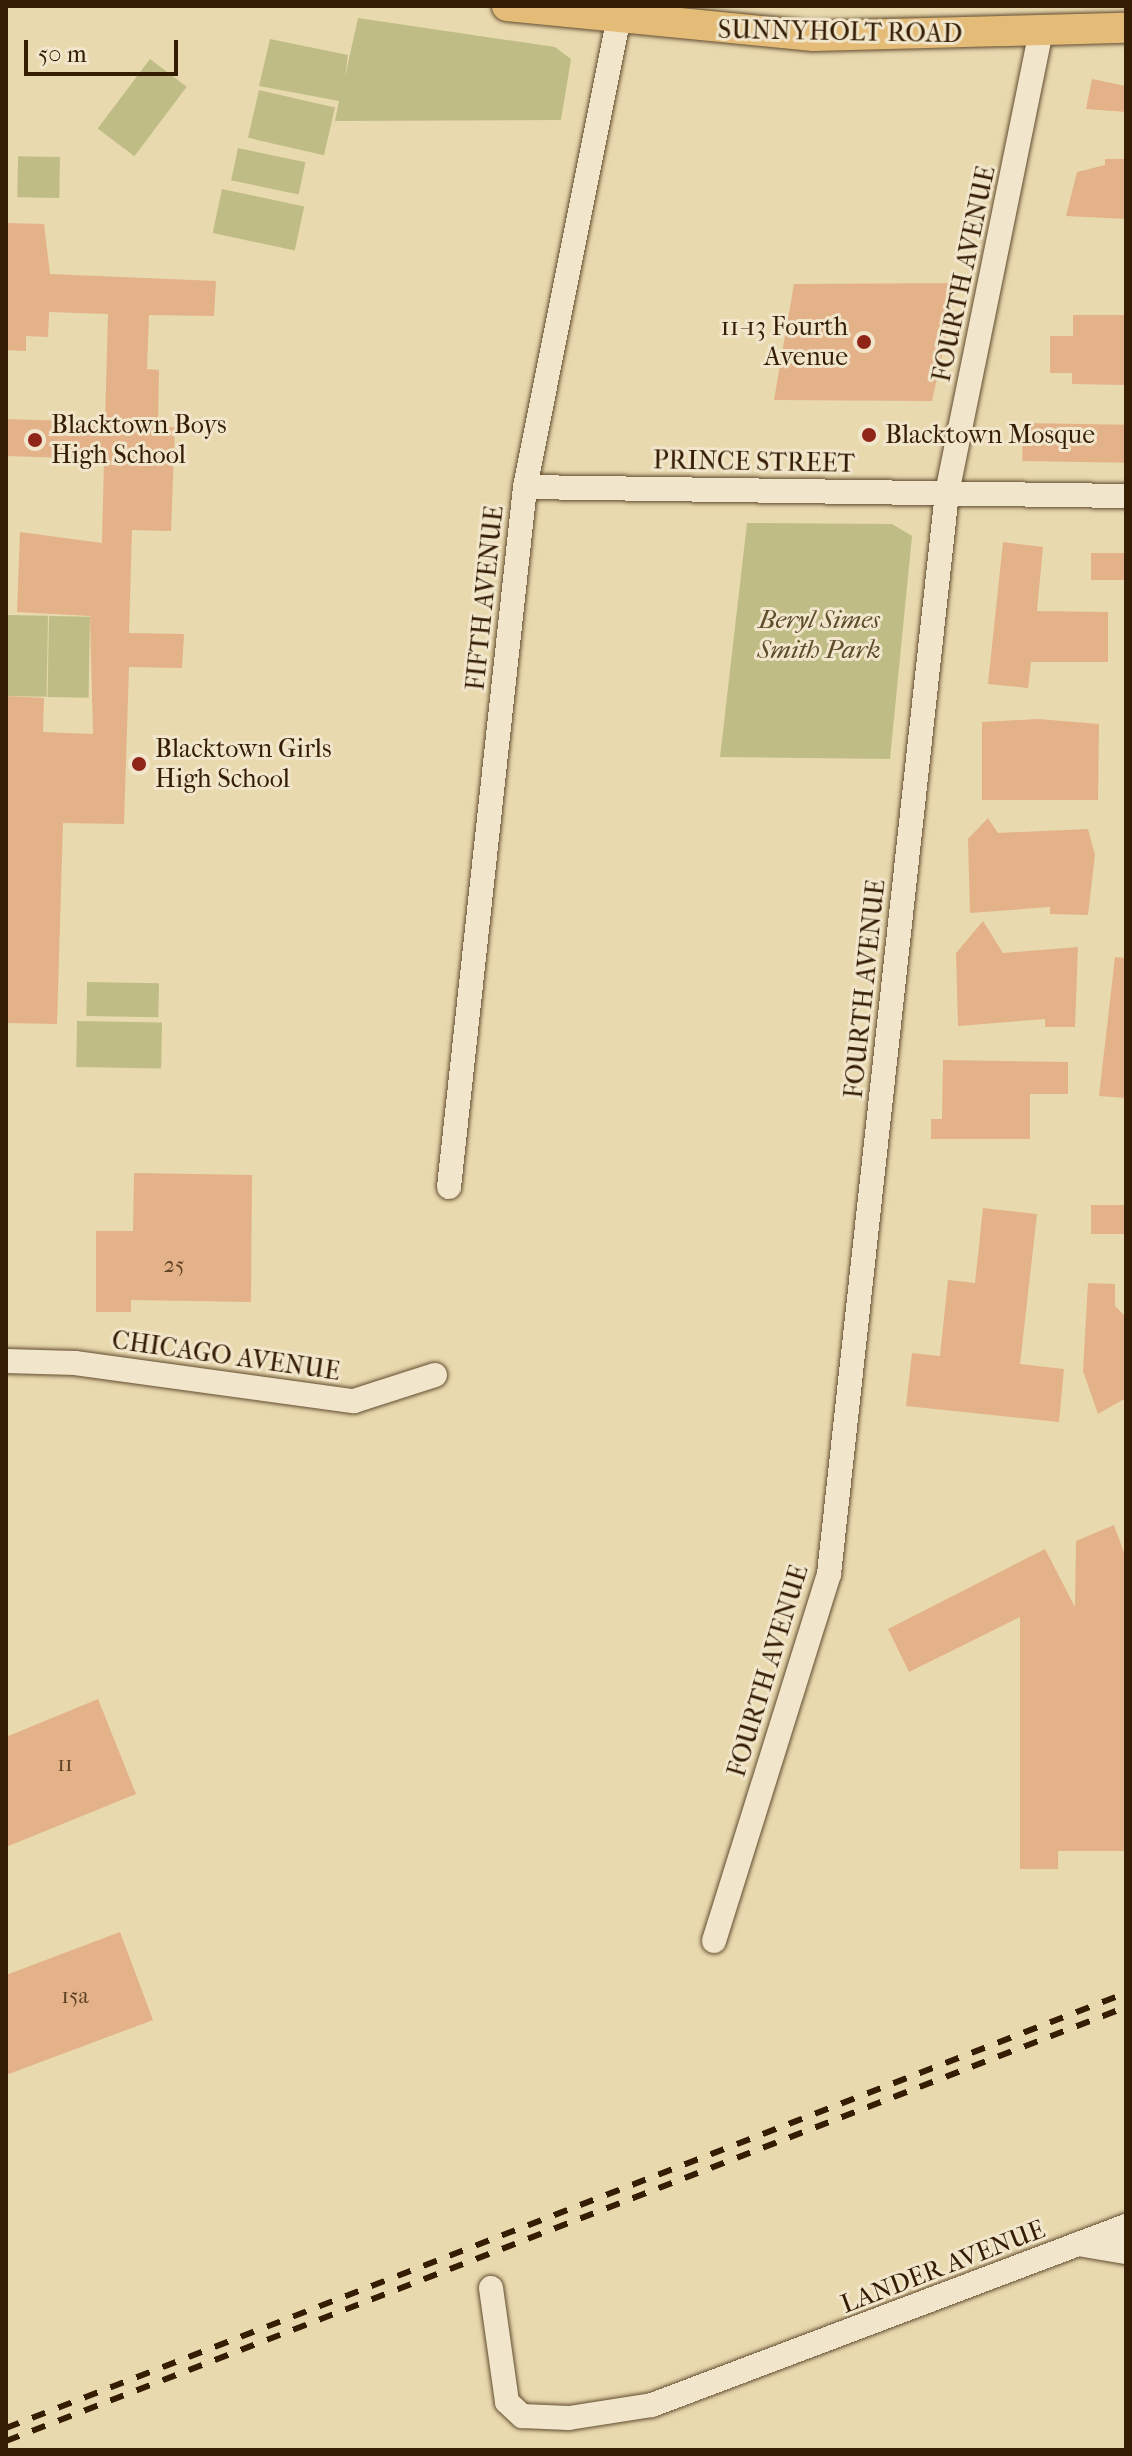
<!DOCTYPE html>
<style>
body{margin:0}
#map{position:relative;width:1132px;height:2456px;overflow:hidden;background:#e9d9af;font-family:"IM FELL French Canon",serif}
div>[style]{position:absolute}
.green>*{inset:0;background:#bfbd85;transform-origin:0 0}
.building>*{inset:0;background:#e3b289;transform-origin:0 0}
.roads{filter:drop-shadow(0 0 2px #624c2f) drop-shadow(0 0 2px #624c2f)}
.minor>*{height:24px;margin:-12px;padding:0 12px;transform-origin:12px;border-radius:12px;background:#f1e6cb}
.major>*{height:30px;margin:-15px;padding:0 15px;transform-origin:15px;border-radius:15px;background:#e4bc78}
.rail>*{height:6px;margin-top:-3px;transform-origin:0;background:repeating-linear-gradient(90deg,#351d04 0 14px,transparent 0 28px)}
.dots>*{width:22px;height:22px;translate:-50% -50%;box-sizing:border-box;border:4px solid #f1e6cb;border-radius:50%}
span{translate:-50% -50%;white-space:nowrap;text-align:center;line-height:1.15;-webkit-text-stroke:6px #f1e6cb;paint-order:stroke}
.number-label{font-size:22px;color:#604225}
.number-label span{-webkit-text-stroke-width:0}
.street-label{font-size:26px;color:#351d04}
.poi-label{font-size:26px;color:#351d04}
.right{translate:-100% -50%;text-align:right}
.left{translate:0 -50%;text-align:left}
.park-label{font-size:26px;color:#5e4d2b;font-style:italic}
.frame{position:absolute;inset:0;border:8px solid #351d04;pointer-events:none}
.scale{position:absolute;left:24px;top:40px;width:154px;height:36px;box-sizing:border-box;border:4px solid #351d04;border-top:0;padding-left:10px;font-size:24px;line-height:28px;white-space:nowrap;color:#351d04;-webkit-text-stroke:6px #f1e6cb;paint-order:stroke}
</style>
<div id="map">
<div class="green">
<i style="clip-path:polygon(358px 18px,555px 47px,571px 59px,561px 120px,335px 121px,339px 101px,259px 86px,270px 39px,348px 55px,345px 77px)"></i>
<i style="left:150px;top:59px;width:46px;height:87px;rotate:37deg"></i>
<i style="left:259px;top:90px;width:78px;height:49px;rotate:13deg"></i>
<i style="left:238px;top:148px;width:69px;height:33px;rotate:12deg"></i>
<i style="left:60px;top:157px;width:41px;height:42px;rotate:91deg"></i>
<i style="left:222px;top:189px;width:84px;height:45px;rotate:12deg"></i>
<i style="clip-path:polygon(747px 523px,892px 524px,912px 536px,890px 759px,720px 757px)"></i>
<i style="left:7px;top:615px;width:41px;height:81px;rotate:1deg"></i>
<i style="left:49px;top:616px;width:41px;height:81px;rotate:1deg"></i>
<i style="left:87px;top:982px;width:72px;height:34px;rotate:1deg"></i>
<i style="left:77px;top:1021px;width:85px;height:46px;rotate:1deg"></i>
</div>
<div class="building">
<i style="clip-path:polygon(1092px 79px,1126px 86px,1126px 112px,1086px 109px)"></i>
<i style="clip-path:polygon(1105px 159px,1126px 159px,1126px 219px,1066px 216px,1077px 172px,1105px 165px)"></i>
<i style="clip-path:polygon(6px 223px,44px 224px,50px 274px,216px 281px,214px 316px,149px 315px,147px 369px,159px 370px,158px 427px,175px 427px,171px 531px,132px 530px,129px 633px,184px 634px,182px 668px,129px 667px,124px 824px,63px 823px,57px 1024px,6px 1023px,6px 696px,44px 698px,43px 732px,93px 734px,90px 616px,17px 612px,20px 532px,102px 543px,104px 459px,6px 456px,6px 419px,105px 422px,108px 314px,49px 312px,48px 337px,26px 336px,26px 351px,6px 350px)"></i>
<i style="clip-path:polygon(958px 283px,932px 401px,774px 400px,794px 284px)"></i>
<i style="clip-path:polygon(1073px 315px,1126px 315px,1126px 385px,1072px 384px,1072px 373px,1050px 373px,1050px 336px,1073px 336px)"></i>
<i style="left:1023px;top:423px;width:103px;height:38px;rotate:1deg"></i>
<i style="clip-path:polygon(1003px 542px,1043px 547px,1037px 611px,1108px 612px,1108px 662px,1031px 662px,1028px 688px,988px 684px)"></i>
<i style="left:1091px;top:553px;width:35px;height:27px"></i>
<i style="clip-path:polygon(1038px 719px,1099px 724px,1098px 800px,982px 800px,982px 722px)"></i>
<i style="clip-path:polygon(988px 818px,998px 833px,1088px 829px,1095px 855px,1088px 915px,1050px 914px,1050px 907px,970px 913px,968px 839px)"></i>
<i style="clip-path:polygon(983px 921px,1003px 953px,1078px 947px,1075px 1027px,1045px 1027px,1045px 1019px,958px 1026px,956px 953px)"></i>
<i style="clip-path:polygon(1115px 957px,1126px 958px,1126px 1098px,1099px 1096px)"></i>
<i style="clip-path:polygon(943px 1060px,1068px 1062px,1068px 1094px,1030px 1094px,1030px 1139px,931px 1139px,931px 1119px,942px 1119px)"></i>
<i style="clip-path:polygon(134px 1173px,252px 1175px,251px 1302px,131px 1300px,131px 1312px,96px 1312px,96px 1231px,133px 1231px)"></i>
<i style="left:1091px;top:1205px;width:35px;height:29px"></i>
<i style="clip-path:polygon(983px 1208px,1037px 1214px,1020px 1364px,1064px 1369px,1059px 1422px,906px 1406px,912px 1353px,940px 1356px,948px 1280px,975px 1283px)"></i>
<i style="clip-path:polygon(1088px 1283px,1115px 1284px,1115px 1306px,1126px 1317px,1126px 1398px,1098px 1414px,1083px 1371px)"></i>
<i style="clip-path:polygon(1114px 1525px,1126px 1558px,1126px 1851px,1058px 1851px,1058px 1869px,1020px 1869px,1020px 1617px,909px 1672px,888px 1629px,1045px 1549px,1075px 1607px,1076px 1541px)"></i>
<i style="clip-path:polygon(98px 1699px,136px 1794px,6px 1847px,6px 1737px)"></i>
<i style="clip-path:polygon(120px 1932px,153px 2020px,6px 2075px,6px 1975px)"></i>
</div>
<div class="roads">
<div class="minor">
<i style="left:525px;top:487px;width:601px;rotate:0.86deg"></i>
<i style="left:449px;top:1187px;width:704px;rotate:-83.8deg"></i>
<i style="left:525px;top:487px;width:490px;rotate:-78.7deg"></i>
<i style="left:6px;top:1361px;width:69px;rotate:1.7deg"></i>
<i style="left:75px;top:1363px;width:282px;rotate:7.8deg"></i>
<i style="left:354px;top:1401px;width:85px;rotate:-17.8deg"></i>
<i style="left:714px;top:1941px;width:385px;rotate:-72.6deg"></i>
<i style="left:829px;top:1574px;width:1087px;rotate:-83.77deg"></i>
<i style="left:947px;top:493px;width:468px;rotate:-78.5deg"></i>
<i style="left:1078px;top:2244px;width:49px;rotate:9.5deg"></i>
<i style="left:491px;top:2288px;width:115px;rotate:82deg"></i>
<i style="left:507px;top:2402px;width:21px;rotate:43deg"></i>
<i style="left:522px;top:2416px;width:47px;rotate:2.4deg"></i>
<i style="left:569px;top:2418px;width:84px;rotate:-8.9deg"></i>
<i style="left:652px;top:2405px;width:507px;rotate:-20.69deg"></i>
</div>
<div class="major">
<i style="left:507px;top:6px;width:308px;rotate:5.6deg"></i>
<i style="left:814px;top:36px;width:312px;rotate:-1.5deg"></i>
</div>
</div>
<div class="rail">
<i style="left:6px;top:2428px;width:1202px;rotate:-21.23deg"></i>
<i style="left:6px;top:2441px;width:1201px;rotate:-21.18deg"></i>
</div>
<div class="dots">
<i style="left:864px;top:342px;background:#8f2418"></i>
<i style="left:869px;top:435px;background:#8f2418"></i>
<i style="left:35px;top:440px;background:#8f2418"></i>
<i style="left:139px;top:764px;background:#8f2418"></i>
</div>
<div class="number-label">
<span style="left:174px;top:1266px">25</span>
<span style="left:65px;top:1765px">11</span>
<span style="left:75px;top:1997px">15a</span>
</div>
<div class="street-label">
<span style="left:840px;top:32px;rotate:1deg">SUNNYHOLT ROAD</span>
<span style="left:964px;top:274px;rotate:-78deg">FOURTH AVENUE</span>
<span style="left:754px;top:462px;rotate:1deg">PRINCE STREET</span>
<span style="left:485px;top:598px;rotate:-84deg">FIFTH AVENUE</span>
<span style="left:865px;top:989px;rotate:-84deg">FOURTH AVENUE</span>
<span style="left:226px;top:1356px;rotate:8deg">CHICAGO AVENUE</span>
<span style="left:768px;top:1671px;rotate:-73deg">FOURTH AVENUE</span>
<span style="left:943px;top:2267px;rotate:-21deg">LANDER AVENUE</span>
</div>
<div class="poi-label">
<span class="right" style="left:848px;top:342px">11-13 Fourth<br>Avenue</span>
<span class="left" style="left:51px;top:440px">Blacktown Boys<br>High School</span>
<span class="left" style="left:885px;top:435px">Blacktown Mosque</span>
<span class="left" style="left:155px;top:764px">Blacktown Girls<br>High School</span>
</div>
<div class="park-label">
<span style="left:819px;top:635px">Beryl Simes<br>Smith Park</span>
</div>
<div class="frame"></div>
<div class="scale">50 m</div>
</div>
